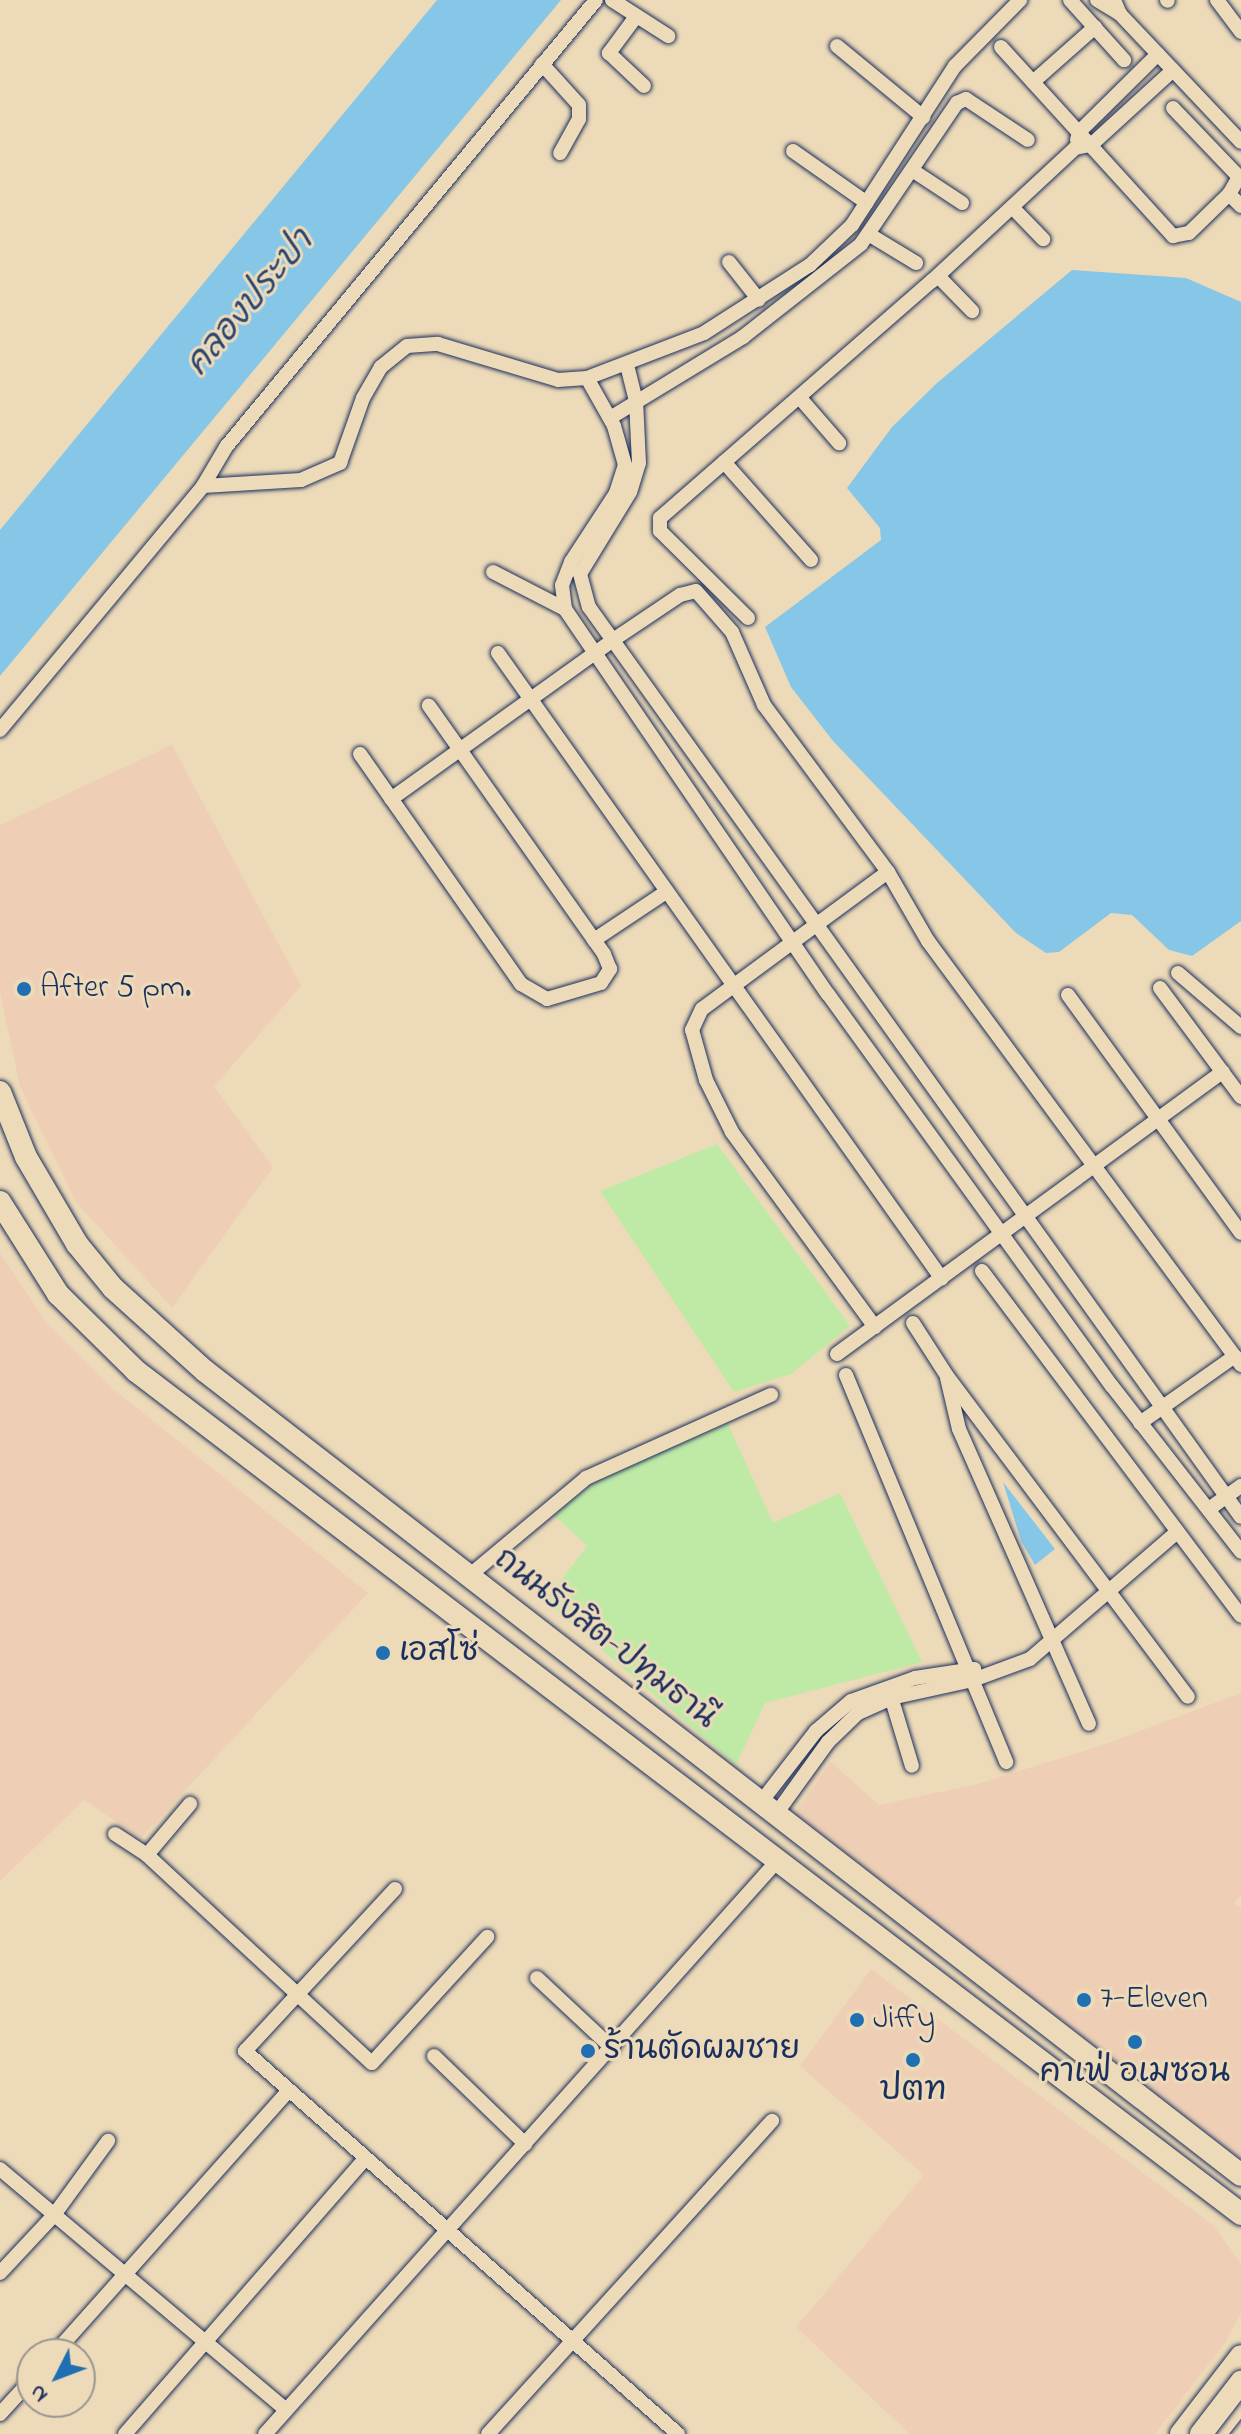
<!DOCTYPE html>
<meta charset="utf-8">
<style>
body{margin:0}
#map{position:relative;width:1241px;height:2434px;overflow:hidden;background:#eddab8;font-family:"Indie Flower","Playpen Sans Thai",sans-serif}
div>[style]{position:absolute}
.built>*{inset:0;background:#eecfb6}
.green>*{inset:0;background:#bfeaa6}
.water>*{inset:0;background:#86c7e7}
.roads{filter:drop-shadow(0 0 2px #1b2f5e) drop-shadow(0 0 2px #1b2f5e)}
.street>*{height:14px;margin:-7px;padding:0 7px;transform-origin:7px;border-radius:7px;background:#eddab8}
.primary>*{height:22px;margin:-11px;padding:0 11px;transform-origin:11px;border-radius:11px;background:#eddab8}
.bridges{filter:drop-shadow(0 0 2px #1b2f5e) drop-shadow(0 0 2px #1b2f5e)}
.primary-bridge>*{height:22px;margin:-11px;padding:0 11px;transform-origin:11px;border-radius:11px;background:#eddab8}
.dots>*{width:22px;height:22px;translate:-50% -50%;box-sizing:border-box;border:4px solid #eddab8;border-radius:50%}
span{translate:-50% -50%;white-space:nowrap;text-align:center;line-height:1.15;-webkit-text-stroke:6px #eddab8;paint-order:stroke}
.poi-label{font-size:32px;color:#1b2f5e}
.left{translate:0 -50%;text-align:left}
.street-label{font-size:32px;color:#1b2f5e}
.water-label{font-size:34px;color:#2b4673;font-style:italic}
.north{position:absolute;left:16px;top:2338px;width:80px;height:80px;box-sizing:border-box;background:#eddab8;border:2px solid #999694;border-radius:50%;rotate:228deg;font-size:22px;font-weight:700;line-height:32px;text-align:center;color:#1b2f5e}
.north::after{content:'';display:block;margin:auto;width:28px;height:36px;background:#1f6fb2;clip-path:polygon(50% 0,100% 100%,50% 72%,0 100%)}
</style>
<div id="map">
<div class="built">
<i style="clip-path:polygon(172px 745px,301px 986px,214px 1087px,273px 1167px,172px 1308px,76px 1202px,20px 1087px,0 992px,0 825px)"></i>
<i style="clip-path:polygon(0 1253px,46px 1322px,112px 1388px,368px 1593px,141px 1838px,84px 1800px,0 1881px)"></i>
<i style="clip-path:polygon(1241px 1693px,1241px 1895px,1234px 1903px,1241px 1908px,1241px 2159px,795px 1813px,831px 1762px,879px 1805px,974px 1785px,1100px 1746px)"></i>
<i style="clip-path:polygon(871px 1969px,1214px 2226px,1241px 2264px,1241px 2313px,1225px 2343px,1155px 2434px,910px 2434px,796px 2327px,924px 2175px,800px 2066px)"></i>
</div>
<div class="green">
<i style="clip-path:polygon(717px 1144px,850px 1326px,791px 1374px,734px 1392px,600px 1191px)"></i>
<i style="clip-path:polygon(728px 1424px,773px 1523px,840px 1493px,922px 1662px,765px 1703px,736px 1765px,545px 1601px,587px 1546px,553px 1514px,605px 1475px)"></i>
</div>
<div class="water">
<i style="clip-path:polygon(437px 0,561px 0,0 676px,0 530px)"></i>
<i style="clip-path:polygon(1072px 270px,1186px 278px,1241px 302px,1241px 921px,1192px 956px,1169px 950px,1132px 915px,1111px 913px,1059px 952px,1046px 953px,1016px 933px,833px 741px,791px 687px,765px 627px,881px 540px,880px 528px,847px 488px,892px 427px,937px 383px)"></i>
<i style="clip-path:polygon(1003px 1482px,1055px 1549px,1035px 1565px,1021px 1541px)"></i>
</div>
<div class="roads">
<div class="street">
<i style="left:612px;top:0;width:67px;rotate:32.7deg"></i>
<i style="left:1070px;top:0;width:81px;rotate:48deg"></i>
<i style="left:1097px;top:0;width:27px;rotate:31deg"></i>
<i style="left:1114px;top:0;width:15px;rotate:67deg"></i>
<i style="left:1120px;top:14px;width:176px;rotate:46.6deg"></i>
<i style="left:1167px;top:0;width:1px;rotate:45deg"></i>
<i style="left:1217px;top:0;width:40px;rotate:53deg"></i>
<i style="left:635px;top:18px;width:44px;rotate:126.6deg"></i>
<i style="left:609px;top:53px;width:48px;rotate:43.3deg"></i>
<i style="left:837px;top:46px;width:112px;rotate:39.5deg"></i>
<i style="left:1001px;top:47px;width:256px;rotate:47.7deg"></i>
<i style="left:1173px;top:236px;width:16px;rotate:-11deg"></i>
<i style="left:1189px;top:233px;width:56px;rotate:-44.3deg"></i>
<i style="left:1229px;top:194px;width:17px;rotate:45deg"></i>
<i style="left:542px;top:64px;width:55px;rotate:47.9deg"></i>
<i style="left:579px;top:105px;width:14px;rotate:90deg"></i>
<i style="left:579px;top:119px;width:39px;rotate:119deg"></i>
<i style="left:1033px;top:82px;width:83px;rotate:-41.6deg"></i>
<i style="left:1173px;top:108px;width:95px;rotate:46.3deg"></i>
<i style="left:1239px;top:177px;width:20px;rotate:120deg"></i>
<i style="left:1077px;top:140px;width:8px;rotate:-76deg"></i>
<i style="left:1079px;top:132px;width:111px;rotate:-44.6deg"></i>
<i style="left:793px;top:151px;width:90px;rotate:35.1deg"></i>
<i style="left:912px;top:170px;width:60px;rotate:33.4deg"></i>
<i style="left:1012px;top:207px;width:45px;rotate:45.9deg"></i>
<i style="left:870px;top:235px;width:54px;rotate:31.3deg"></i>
<i style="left:729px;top:262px;width:48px;rotate:51.7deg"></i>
<i style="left:938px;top:276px;width:49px;rotate:45.8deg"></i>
<i style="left:627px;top:365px;width:36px;rotate:76deg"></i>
<i style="left:636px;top:400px;width:63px;rotate:87.3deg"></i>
<i style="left:639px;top:463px;width:30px;rotate:107deg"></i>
<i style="left:630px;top:492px;width:96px;rotate:121.4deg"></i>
<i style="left:580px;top:574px;width:34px;rotate:75deg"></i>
<i style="left:589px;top:607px;width:1119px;rotate:54.38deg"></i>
<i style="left:587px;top:378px;width:55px;rotate:60.6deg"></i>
<i style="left:614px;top:426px;width:41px;rotate:74.2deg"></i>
<i style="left:625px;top:465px;width:29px;rotate:108deg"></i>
<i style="left:616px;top:493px;width:82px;rotate:123.1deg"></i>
<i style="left:571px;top:562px;width:25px;rotate:111deg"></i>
<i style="left:562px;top:585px;width:24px;rotate:83deg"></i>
<i style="left:565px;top:609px;width:466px;rotate:55.7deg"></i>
<i style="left:828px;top:994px;width:484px;rotate:54.1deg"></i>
<i style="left:1112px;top:1386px;width:210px;rotate:52.1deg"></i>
<i style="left:800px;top:398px;width:60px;rotate:49.1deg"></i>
<i style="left:610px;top:418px;width:156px;rotate:-31.3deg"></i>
<i style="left:743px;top:337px;width:150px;rotate:-38.2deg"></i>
<i style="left:861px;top:244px;width:171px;rotate:-55.8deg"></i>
<i style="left:957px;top:103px;width:10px;rotate:-24deg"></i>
<i style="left:966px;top:99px;width:74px;rotate:33.5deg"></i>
<i style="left:724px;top:462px;width:131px;rotate:48.4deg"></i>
<i style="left:203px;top:486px;width:45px;rotate:-59.5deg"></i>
<i style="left:226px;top:447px;width:580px;rotate:-50.38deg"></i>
<i style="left:493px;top:572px;width:81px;rotate:27.2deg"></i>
<i style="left:748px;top:618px;width:124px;rotate:-135.3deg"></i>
<i style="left:660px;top:531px;width:13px;rotate:-90deg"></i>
<i style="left:660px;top:518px;width:361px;rotate:-41.1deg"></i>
<i style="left:932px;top:281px;width:195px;rotate:-42.9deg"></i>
<i style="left:1075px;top:148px;width:16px;rotate:-11deg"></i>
<i style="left:1091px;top:145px;width:111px;rotate:-42.4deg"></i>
<i style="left:498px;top:653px;width:767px;rotate:54.65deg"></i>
<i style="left:0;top:730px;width:317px;rotate:-50.2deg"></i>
<i style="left:203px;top:486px;width:98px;rotate:-3.5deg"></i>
<i style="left:301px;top:480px;width:43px;rotate:-23.6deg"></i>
<i style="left:340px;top:463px;width:69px;rotate:-70.5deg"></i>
<i style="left:363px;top:398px;width:36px;rotate:-60deg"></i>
<i style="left:381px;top:367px;width:33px;rotate:-39deg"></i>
<i style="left:407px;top:346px;width:31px;rotate:-4deg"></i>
<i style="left:438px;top:344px;width:125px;rotate:16.7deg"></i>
<i style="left:558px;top:380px;width:29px;rotate:-4deg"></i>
<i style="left:587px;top:378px;width:125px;rotate:-21deg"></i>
<i style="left:704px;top:333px;width:126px;rotate:-32.7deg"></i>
<i style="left:810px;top:265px;width:58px;rotate:-43.6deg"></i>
<i style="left:852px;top:225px;width:189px;rotate:-57.1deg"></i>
<i style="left:955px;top:66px;width:93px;rotate:-45.4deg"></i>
<i style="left:360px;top:754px;width:281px;rotate:55deg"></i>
<i style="left:521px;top:984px;width:30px;rotate:30deg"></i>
<i style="left:547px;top:999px;width:56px;rotate:-16.5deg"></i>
<i style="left:601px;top:983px;width:17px;rotate:-57deg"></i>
<i style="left:610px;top:969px;width:16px;rotate:-112deg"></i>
<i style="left:604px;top:954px;width:304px;rotate:-125.2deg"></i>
<i style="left:391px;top:799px;width:273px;rotate:-35.6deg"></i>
<i style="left:613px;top:640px;width:81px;rotate:-33.9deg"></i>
<i style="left:680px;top:595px;width:16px;rotate:-14deg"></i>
<i style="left:696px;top:591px;width:55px;rotate:48.7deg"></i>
<i style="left:732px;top:632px;width:80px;rotate:66.3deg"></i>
<i style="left:764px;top:705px;width:208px;rotate:53.4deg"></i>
<i style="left:888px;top:872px;width:80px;rotate:59.9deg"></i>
<i style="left:928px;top:941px;width:527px;rotate:53.56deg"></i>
<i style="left:594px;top:940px;width:87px;rotate:-33.7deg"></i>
<i style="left:1178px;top:973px;width:83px;rotate:40.6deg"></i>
<i style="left:1160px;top:988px;width:136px;rotate:53.4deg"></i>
<i style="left:1068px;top:995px;width:294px;rotate:54deg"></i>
<i style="left:982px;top:1271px;width:431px;rotate:53.1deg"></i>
<i style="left:913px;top:1323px;width:63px;rotate:57.3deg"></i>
<i style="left:947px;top:1376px;width:401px;rotate:53.1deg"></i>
<i style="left:875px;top:1327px;width:242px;rotate:-126.3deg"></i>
<i style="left:732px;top:1132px;width:58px;rotate:-116.6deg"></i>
<i style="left:706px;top:1080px;width:52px;rotate:-105.6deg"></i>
<i style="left:692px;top:1030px;width:23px;rotate:-65deg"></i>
<i style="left:702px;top:1009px;width:231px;rotate:-36.4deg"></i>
<i style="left:837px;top:1354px;width:478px;rotate:-36.2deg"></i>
<i style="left:846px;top:1375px;width:419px;rotate:67.5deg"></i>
<i style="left:947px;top:1378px;width:52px;rotate:76.8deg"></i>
<i style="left:959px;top:1429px;width:322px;rotate:66.2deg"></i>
<i style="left:1140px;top:1423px;width:116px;rotate:-35.2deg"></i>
<i style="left:1209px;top:1509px;width:39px;rotate:-36deg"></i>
<i style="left:469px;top:1576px;width:153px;rotate:-39.9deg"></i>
<i style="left:586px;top:1478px;width:203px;rotate:-24.2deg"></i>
<i style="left:889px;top:1690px;width:79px;rotate:73.2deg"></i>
<i style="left:761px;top:1802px;width:90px;rotate:-52.2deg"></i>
<i style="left:816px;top:1731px;width:46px;rotate:-40.6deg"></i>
<i style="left:851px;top:1701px;width:68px;rotate:-19.8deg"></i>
<i style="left:915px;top:1678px;width:60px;rotate:-8.7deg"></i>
<i style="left:776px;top:1814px;width:89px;rotate:-54.2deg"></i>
<i style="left:828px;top:1742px;width:42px;rotate:-44deg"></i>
<i style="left:858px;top:1713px;width:36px;rotate:-24deg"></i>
<i style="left:891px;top:1698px;width:84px;rotate:-12.4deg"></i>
<i style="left:973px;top:1680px;width:61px;rotate:-20.2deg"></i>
<i style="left:1030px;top:1659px;width:194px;rotate:-40.8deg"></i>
<i style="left:115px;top:1834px;width:38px;rotate:33deg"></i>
<i style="left:147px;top:1855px;width:306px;rotate:42.8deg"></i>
<i style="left:372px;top:2063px;width:171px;rotate:-47.6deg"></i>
<i style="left:147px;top:1855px;width:67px;rotate:-49.9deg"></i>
<i style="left:395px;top:1889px;width:221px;rotate:132.8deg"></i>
<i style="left:245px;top:2051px;width:578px;rotate:41.49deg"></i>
<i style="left:537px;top:1978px;width:103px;rotate:43deg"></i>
<i style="left:434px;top:2056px;width:127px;rotate:44deg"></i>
<i style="left:0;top:2169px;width:374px;rotate:40.1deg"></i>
<i style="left:0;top:2273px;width:79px;rotate:-47deg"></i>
<i style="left:54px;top:2215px;width:92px;rotate:-53.9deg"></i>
<i style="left:54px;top:2354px;width:352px;rotate:-48.3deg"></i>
<i style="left:0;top:2414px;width:47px;rotate:-47.6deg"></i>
<i style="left:125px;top:2434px;width:365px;rotate:-48.9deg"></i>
<i style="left:265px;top:2434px;width:770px;rotate:-48.21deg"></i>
<i style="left:488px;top:2434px;width:423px;rotate:-47.8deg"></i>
</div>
<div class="primary">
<i style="left:0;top:1092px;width:70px;rotate:68.2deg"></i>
<i style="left:26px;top:1157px;width:101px;rotate:59.6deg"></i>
<i style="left:77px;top:1244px;width:57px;rotate:50.7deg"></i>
<i style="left:113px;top:1288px;width:124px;rotate:42.1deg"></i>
<i style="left:205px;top:1371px;width:1311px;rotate:37.81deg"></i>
<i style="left:0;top:1202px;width:109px;rotate:57.8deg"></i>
<i style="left:58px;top:1294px;width:110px;rotate:44.6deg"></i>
<i style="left:136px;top:1371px;width:1390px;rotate:37.34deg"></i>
<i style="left:1181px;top:2434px;width:98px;rotate:-52.4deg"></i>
<i style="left:1215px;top:2434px;width:42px;rotate:-51.8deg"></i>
</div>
</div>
<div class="bridges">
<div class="primary-bridge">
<i style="left:1201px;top:2434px;width:66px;rotate:-52.4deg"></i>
</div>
</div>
<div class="dots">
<i style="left:24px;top:989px;background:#1f6fb2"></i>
<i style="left:383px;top:1653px;background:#1f6fb2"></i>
<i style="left:1084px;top:2000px;background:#1f6fb2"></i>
<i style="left:857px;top:2020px;background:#1f6fb2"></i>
<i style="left:1135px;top:2042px;background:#1f6fb2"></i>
<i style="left:588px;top:2051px;background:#1f6fb2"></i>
<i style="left:913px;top:2060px;background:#1f6fb2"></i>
</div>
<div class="poi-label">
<span class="left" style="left:40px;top:989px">After 5 pm.</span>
<span class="left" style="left:399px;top:1653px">เอสโซ่</span>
<span class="left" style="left:1100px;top:2000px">7-Eleven</span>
<span class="left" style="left:873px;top:2020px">Jiffy</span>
<span class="left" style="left:604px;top:2051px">ร้านตัดผมชาย</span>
<span style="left:1135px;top:2074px">คาเฟ่ อเมซอน</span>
<span style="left:913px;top:2092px">ปตท</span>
</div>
<div class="street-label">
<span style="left:604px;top:1640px;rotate:38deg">ถนนรังสิต-ปทุมธานี</span>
</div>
<div class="water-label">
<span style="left:251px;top:304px;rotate:-50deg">คลองประปา</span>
</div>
<div class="north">N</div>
</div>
